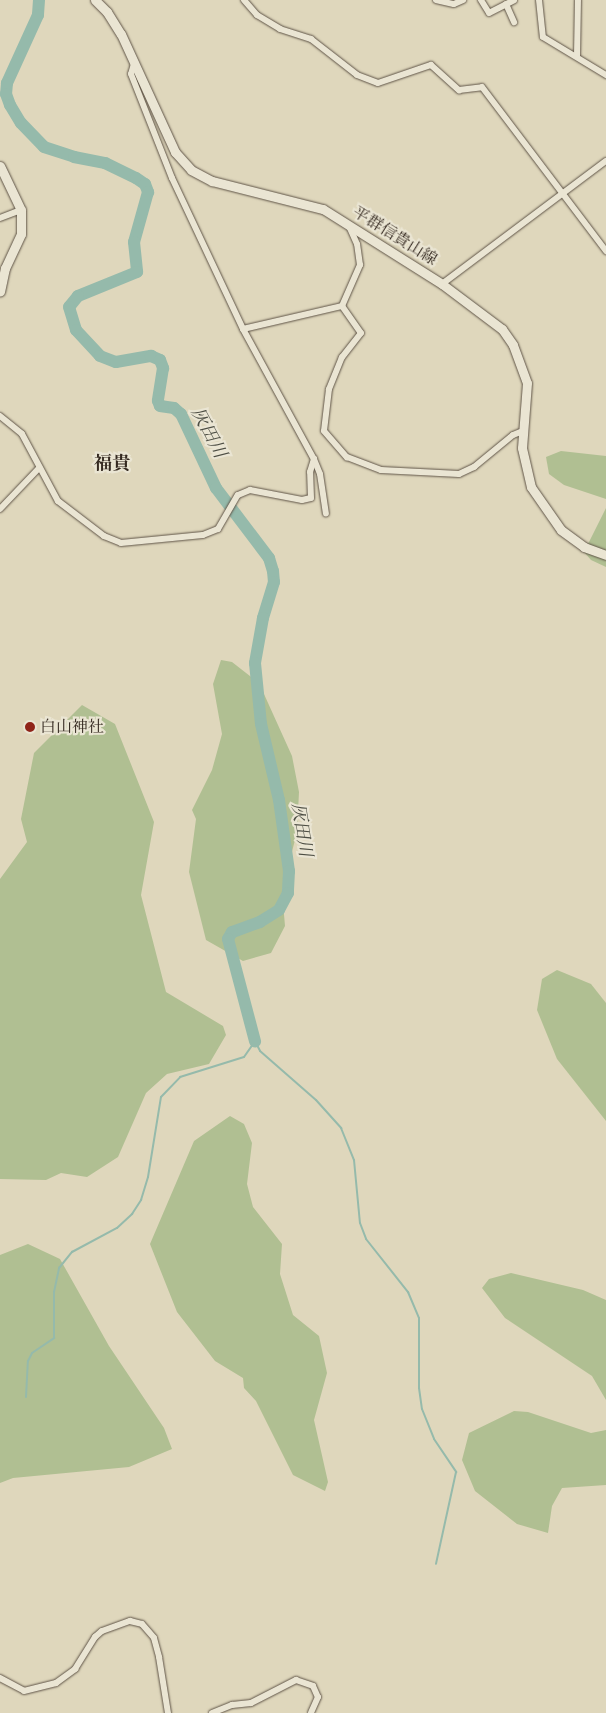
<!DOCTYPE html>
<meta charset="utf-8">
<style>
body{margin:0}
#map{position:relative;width:606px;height:1713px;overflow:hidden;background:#dfd7bc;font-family:Cardo,"Noto Serif JP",serif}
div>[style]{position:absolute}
.green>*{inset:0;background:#b0bf92}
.stream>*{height:2px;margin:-1px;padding:0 1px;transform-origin:1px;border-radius:1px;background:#95baab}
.river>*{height:12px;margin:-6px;padding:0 6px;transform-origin:6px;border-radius:6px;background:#95baab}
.roads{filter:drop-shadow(0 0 1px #5f5447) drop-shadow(0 0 1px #5f5447)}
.street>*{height:6px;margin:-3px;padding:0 3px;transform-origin:3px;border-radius:3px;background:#eae5d3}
.secondary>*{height:9px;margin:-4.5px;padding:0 4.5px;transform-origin:4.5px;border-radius:4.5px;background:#eae5d3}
.dots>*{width:14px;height:14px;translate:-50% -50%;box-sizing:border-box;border:2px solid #eae5d3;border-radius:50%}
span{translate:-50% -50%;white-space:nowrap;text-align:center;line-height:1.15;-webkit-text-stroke:4.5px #eae5d3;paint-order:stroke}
.street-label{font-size:16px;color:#342920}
.poi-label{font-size:16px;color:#342920}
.left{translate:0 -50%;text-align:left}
.water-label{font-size:18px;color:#4c4d43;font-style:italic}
.neighbourhood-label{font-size:18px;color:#342920;font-weight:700}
</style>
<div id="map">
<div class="green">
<i style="clip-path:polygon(561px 451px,606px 456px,606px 499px,564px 485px,549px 474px,546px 457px)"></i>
<i style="clip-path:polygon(606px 508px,606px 567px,591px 560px,584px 552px)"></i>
<i style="clip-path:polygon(221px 660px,232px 662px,259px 683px,292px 756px,299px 792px,297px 832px,282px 891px,285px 926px,271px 953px,243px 961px,206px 940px,189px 872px,196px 819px,192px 810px,212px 770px,222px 734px,213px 684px)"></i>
<i style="clip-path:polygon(82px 705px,115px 724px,154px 822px,141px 895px,166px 992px,223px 1026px,226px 1035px,209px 1064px,167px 1074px,146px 1093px,118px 1157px,87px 1177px,61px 1173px,46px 1180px,0 1179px,0 879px,27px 842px,21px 819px,34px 753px)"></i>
<i style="clip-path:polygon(557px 970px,591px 984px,606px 1003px,606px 1121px,557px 1059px,537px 1010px,542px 979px)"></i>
<i style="clip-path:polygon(230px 1116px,244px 1124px,252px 1143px,247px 1184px,253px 1207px,282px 1244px,280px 1274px,293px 1315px,319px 1336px,327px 1373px,314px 1420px,328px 1482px,325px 1491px,293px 1475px,256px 1401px,244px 1388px,243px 1378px,215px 1361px,177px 1312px,150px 1244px,194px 1141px)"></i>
<i style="clip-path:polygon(28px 1244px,60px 1259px,109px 1346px,164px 1428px,172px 1449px,129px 1467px,13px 1478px,0 1483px,0 1255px)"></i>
<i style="clip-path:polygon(511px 1273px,583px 1290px,606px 1300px,606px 1400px,592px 1376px,505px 1318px,482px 1288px,489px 1279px)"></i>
<i style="clip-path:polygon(514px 1411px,528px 1412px,591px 1433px,606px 1430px,606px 1485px,562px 1488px,552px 1506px,548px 1533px,517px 1524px,475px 1491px,462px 1460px,469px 1433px)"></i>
</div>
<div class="stream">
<i style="left:255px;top:1041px;width:11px;rotate:63deg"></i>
<i style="left:260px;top:1051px;width:74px;rotate:41.2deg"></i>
<i style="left:316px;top:1100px;width:38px;rotate:48deg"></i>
<i style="left:341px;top:1128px;width:35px;rotate:68deg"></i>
<i style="left:354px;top:1160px;width:63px;rotate:84.6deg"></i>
<i style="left:360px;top:1223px;width:17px;rotate:69deg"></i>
<i style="left:366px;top:1239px;width:68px;rotate:51.6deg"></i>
<i style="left:408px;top:1292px;width:28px;rotate:67deg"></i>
<i style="left:419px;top:1318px;width:70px;rotate:90deg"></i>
<i style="left:419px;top:1388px;width:21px;rotate:82deg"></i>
<i style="left:422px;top:1409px;width:32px;rotate:68deg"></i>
<i style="left:434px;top:1439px;width:40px;rotate:56deg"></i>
<i style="left:456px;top:1472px;width:94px;rotate:102.3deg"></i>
<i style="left:26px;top:1397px;width:36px;rotate:-87deg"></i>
<i style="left:28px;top:1361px;width:9px;rotate:-63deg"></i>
<i style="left:32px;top:1353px;width:27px;rotate:-34deg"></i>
<i style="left:54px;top:1338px;width:46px;rotate:-90deg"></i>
<i style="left:54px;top:1292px;width:25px;rotate:-78deg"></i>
<i style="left:59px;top:1268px;width:21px;rotate:-51deg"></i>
<i style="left:72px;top:1252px;width:51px;rotate:-28.1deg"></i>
<i style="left:117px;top:1228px;width:21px;rotate:-43deg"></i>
<i style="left:132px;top:1214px;width:17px;rotate:-57deg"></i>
<i style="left:141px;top:1200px;width:24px;rotate:-73deg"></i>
<i style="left:148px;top:1177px;width:81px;rotate:-80.8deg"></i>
<i style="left:161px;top:1097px;width:28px;rotate:-46deg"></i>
<i style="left:180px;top:1077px;width:67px;rotate:-17.4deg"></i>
<i style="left:244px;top:1057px;width:19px;rotate:-55deg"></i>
</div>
<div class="river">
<i style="left:39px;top:0;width:15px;rotate:94deg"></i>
<i style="left:38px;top:15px;width:75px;rotate:114.5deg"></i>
<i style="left:7px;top:83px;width:11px;rotate:95deg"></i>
<i style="left:6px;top:94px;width:12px;rotate:70deg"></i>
<i style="left:10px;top:105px;width:21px;rotate:59deg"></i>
<i style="left:21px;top:123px;width:33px;rotate:46deg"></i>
<i style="left:44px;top:147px;width:32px;rotate:18deg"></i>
<i style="left:74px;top:157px;width:32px;rotate:11deg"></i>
<i style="left:105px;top:163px;width:34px;rotate:26deg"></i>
<i style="left:136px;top:178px;width:11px;rotate:34deg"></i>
<i style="left:145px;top:184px;width:9px;rotate:69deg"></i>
<i style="left:148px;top:192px;width:52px;rotate:105.6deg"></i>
<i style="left:134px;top:242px;width:30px;rotate:84deg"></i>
<i style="left:137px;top:272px;width:64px;rotate:157.9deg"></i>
<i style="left:78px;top:296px;width:14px;rotate:129deg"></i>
<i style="left:69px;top:307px;width:24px;rotate:73deg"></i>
<i style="left:76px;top:330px;width:35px;rotate:47deg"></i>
<i style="left:100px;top:356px;width:17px;rotate:21deg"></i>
<i style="left:116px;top:362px;width:36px;rotate:-10deg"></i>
<i style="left:151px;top:356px;width:10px;rotate:24deg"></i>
<i style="left:160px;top:360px;width:9px;rotate:69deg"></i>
<i style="left:163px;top:368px;width:33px;rotate:99deg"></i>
<i style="left:158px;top:401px;width:5px;rotate:68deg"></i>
<i style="left:160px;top:406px;width:14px;rotate:8deg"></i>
<i style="left:174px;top:408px;width:9px;rotate:41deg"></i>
<i style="left:181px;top:414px;width:82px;rotate:64.7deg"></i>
<i style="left:216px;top:488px;width:88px;rotate:52.9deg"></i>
<i style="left:269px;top:558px;width:14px;rotate:73deg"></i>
<i style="left:273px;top:571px;width:11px;rotate:85deg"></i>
<i style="left:274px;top:582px;width:38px;rotate:107deg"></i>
<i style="left:263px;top:618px;width:46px;rotate:100.1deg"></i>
<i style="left:255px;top:663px;width:61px;rotate:84.4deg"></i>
<i style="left:261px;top:724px;width:78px;rotate:76.7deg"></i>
<i style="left:279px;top:800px;width:72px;rotate:82deg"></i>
<i style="left:289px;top:871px;width:22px;rotate:93deg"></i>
<i style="left:288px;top:893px;width:19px;rotate:118deg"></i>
<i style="left:279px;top:910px;width:22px;rotate:148deg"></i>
<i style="left:260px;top:922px;width:30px;rotate:160deg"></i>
<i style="left:232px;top:932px;width:8px;rotate:120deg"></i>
<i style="left:228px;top:939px;width:106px;rotate:75.2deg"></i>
</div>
<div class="roads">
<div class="street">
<i style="left:244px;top:0;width:20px;rotate:49deg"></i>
<i style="left:257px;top:15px;width:27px;rotate:31deg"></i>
<i style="left:280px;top:29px;width:33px;rotate:18deg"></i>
<i style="left:311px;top:39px;width:58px;rotate:38deg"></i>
<i style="left:357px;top:75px;width:22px;rotate:21deg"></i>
<i style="left:378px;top:83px;width:56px;rotate:-18.8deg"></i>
<i style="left:431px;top:65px;width:38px;rotate:42deg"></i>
<i style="left:459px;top:90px;width:23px;rotate:-7deg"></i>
<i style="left:482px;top:87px;width:206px;rotate:52.9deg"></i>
<i style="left:436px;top:0;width:18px;rotate:13deg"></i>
<i style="left:454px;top:4px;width:10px;rotate:-24deg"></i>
<i style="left:481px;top:0;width:15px;rotate:58deg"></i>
<i style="left:489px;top:13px;width:28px;rotate:-27deg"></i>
<i style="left:539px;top:0;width:37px;rotate:84deg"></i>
<i style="left:543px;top:37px;width:74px;rotate:31.1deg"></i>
<i style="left:506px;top:4px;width:20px;rotate:66deg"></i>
<i style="left:577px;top:56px;width:56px;rotate:-89deg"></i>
<i style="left:134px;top:64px;width:10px;rotate:107deg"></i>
<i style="left:131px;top:74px;width:112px;rotate:68.5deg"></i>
<i style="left:172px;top:178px;width:167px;rotate:64.8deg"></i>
<i style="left:243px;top:329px;width:148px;rotate:61.4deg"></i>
<i style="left:314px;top:459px;width:16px;rotate:68deg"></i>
<i style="left:320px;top:474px;width:40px;rotate:81.5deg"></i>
<i style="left:0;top:218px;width:22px;rotate:-21deg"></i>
<i style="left:442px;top:284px;width:205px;rotate:-36.9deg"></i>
<i style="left:342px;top:306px;width:33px;rotate:55deg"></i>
<i style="left:361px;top:333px;width:31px;rotate:128deg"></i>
<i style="left:342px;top:357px;width:35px;rotate:112deg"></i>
<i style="left:329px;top:389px;width:42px;rotate:96.8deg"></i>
<i style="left:324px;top:431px;width:35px;rotate:49deg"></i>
<i style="left:347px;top:457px;width:36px;rotate:21deg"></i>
<i style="left:381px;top:470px;width:78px;rotate:2.9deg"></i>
<i style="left:459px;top:474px;width:17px;rotate:-25deg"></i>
<i style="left:474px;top:467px;width:50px;rotate:-39.4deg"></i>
<i style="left:513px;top:435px;width:11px;rotate:-22deg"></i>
<i style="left:342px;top:306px;width:45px;rotate:-66.3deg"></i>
<i style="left:360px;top:265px;width:21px;rotate:-98deg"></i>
<i style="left:357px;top:244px;width:20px;rotate:-114deg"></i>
<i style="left:243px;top:329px;width:102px;rotate:-13.1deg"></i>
<i style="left:0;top:416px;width:28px;rotate:39deg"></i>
<i style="left:22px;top:434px;width:76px;rotate:61.8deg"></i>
<i style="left:58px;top:501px;width:58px;rotate:37.3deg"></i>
<i style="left:104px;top:536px;width:18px;rotate:22deg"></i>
<i style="left:121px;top:543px;width:82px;rotate:-5.6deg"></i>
<i style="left:203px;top:535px;width:16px;rotate:-22deg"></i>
<i style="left:218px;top:529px;width:39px;rotate:-60deg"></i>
<i style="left:238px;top:495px;width:13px;rotate:-23deg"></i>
<i style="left:250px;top:490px;width:53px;rotate:10.9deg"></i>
<i style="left:302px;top:500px;width:9px;rotate:-13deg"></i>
<i style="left:311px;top:498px;width:26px;rotate:-92deg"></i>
<i style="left:310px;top:472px;width:14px;rotate:-73deg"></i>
<i style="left:0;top:509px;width:57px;rotate:-46.4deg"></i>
<i style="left:0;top:1678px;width:27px;rotate:28deg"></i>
<i style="left:24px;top:1691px;width:33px;rotate:-14deg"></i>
<i style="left:56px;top:1683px;width:24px;rotate:-36deg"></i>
<i style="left:75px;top:1669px;width:38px;rotate:-58deg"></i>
<i style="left:95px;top:1637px;width:9px;rotate:-41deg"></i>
<i style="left:102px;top:1631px;width:30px;rotate:-20deg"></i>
<i style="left:130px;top:1621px;width:12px;rotate:14deg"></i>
<i style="left:142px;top:1624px;width:18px;rotate:49deg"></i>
<i style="left:154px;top:1638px;width:20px;rotate:75deg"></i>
<i style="left:159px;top:1657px;width:57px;rotate:80.9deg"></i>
<i style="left:212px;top:1713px;width:22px;rotate:-22deg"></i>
<i style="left:232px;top:1705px;width:19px;rotate:-6deg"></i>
<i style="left:251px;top:1703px;width:51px;rotate:-27.1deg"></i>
<i style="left:296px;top:1680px;width:18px;rotate:19deg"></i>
<i style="left:313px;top:1686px;width:12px;rotate:66deg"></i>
<i style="left:318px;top:1697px;width:17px;rotate:114deg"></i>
</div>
<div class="secondary">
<i style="left:95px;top:0;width:17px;rotate:45deg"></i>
<i style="left:107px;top:12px;width:26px;rotate:58deg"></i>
<i style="left:121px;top:34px;width:130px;rotate:65.4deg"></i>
<i style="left:175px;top:152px;width:24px;rotate:48deg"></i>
<i style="left:191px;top:170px;width:24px;rotate:28deg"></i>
<i style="left:212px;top:181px;width:114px;rotate:14.2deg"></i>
<i style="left:323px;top:209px;width:141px;rotate:32.2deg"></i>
<i style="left:442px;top:284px;width:75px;rotate:36.9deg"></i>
<i style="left:502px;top:329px;width:19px;rotate:55deg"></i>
<i style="left:513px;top:345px;width:40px;rotate:69.8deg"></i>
<i style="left:527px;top:383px;width:65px;rotate:94.4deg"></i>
<i style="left:522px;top:448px;width:40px;rotate:77deg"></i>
<i style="left:531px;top:487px;width:52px;rotate:55.1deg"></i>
<i style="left:561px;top:530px;width:29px;rotate:36deg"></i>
<i style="left:584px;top:547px;width:23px;rotate:20deg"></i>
<i style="left:0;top:166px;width:49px;rotate:64.5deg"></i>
<i style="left:21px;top:210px;width:24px;rotate:90deg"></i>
<i style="left:21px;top:234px;width:38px;rotate:115deg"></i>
<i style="left:5px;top:268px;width:24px;rotate:102deg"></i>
</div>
</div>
<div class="dots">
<i style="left:30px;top:727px;background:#8f2418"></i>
</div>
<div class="street-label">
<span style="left:395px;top:236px;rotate:32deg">平群信貴山線</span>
</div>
<div class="poi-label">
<span class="left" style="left:40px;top:727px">白山神社</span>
</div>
<div class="water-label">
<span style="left:208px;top:433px;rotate:62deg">灰田川</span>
<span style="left:301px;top:830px;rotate:81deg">灰田川</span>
</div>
<div class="neighbourhood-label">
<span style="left:112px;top:464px">福貴</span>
</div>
</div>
